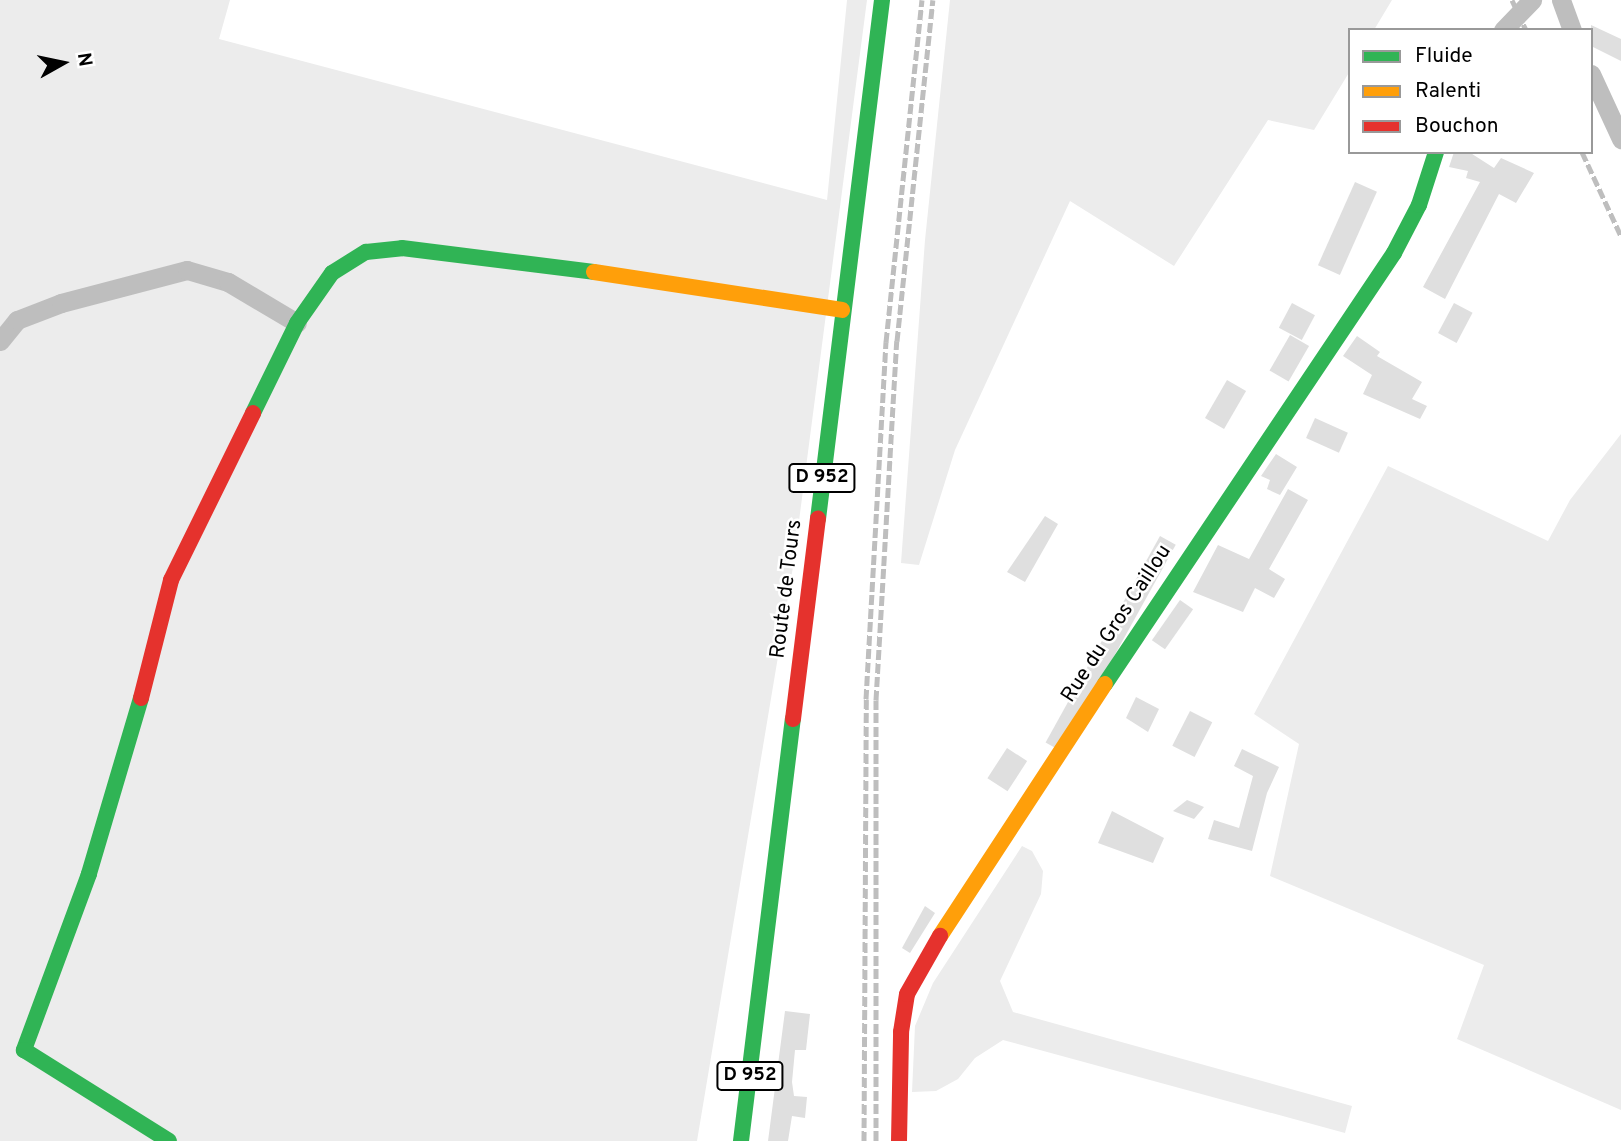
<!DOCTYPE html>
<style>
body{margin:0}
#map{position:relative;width:1621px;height:1141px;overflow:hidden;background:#fff;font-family:Overpass,sans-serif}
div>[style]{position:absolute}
.green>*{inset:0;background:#ececec}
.building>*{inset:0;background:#dfdfdf;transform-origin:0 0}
.street>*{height:19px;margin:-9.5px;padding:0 9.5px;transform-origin:9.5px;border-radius:9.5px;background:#bebebe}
.fast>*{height:16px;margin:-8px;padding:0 8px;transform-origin:8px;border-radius:8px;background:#30b455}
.slow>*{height:16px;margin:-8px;padding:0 8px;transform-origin:8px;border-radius:8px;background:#ff9f0a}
.jam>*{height:16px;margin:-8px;padding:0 8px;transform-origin:8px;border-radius:8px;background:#e5322d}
.rail>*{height:5px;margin-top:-2.5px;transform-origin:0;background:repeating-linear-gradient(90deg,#bebebe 0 10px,transparent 0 13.5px)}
span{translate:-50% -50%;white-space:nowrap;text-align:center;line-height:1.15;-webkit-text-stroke:5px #fff;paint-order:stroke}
.shield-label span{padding:2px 5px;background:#fff;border:2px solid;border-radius:5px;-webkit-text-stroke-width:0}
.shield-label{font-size:19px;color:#000;font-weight:700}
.street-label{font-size:21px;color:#000}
.legend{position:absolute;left:1348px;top:28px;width:245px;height:126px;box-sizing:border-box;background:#fff;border:2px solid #999;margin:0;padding:9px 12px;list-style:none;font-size:21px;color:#000}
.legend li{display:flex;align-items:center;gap:14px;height:35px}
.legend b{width:35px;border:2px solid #999}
.north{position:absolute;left:28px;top:28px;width:70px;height:70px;-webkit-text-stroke:5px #fff;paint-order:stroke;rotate:81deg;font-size:19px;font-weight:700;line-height:28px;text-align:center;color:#000}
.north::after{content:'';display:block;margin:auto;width:24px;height:32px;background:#000;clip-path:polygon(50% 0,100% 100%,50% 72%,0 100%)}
</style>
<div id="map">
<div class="green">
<i style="clip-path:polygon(0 0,230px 0,219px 39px,827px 200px,847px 0,867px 0,793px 567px,697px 1141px,0 1141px)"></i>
<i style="clip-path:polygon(950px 0,1392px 0,1374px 30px,1350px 30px,1350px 71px,1314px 130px,1268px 120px,1174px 266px,1070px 201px,955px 450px,919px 565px,901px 563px,925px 240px)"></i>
<i style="clip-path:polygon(1621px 434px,1621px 1110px,1457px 1039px,1484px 965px,1270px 876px,1299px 744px,1254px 714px,1388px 466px,1548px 541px,1570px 500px)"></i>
<i style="clip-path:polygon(1022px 846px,1032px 851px,1043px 871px,1041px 894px,1000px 981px,1013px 1012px,1352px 1106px,1345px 1133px,1003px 1040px,975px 1058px,958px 1079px,936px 1091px,912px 1092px,915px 1026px,933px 983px)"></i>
</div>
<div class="building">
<i style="clip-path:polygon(1591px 25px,1621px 39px,1621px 61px,1591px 46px)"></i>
<i style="clip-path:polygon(1454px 152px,1469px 152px,1494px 168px,1501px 158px,1534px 173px,1516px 203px,1499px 194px,1445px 299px,1423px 287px,1480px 182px,1466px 178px,1468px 171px,1449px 167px)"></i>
<i style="left:1355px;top:182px;width:24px;height:91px;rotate:24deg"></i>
<i style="left:1292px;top:303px;width:26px;height:28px;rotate:28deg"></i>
<i style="left:1454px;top:303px;width:21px;height:34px;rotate:28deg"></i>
<i style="left:1290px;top:335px;width:22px;height:41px;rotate:30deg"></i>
<i style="clip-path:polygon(1357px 336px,1380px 352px,1377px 356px,1422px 382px,1412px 399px,1427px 406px,1420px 419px,1363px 394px,1372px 375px,1343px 356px)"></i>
<i style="left:1227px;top:380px;width:22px;height:44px;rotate:30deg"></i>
<i style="left:1315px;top:418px;width:36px;height:22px;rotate:24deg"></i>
<i style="clip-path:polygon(1276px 454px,1297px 467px,1280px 495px,1267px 489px,1270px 480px,1261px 476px)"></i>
<i style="clip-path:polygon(1288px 489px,1308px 500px,1269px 569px,1285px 579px,1274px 598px,1255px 588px,1243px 612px,1193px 592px,1218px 545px,1249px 559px)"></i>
<i style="clip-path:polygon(1045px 516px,1058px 524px,1025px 582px,1007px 572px)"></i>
<i style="left:1160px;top:536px;width:18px;height:236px;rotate:29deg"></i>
<i style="left:1180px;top:600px;width:16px;height:49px;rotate:35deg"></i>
<i style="clip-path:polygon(1136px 697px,1159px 709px,1148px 732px,1126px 718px)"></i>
<i style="left:1190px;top:711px;width:25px;height:39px;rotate:27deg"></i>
<i style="left:1007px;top:748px;width:24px;height:36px;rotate:33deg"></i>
<i style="clip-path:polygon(1242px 749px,1279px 767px,1267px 793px,1252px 851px,1208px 839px,1214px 820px,1239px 828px,1253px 776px,1234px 766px)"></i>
<i style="clip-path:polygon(1187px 800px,1204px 807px,1194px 819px,1173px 811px)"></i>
<i style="clip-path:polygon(1112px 811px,1164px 838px,1153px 863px,1098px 843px)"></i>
<i style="clip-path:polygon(925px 906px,935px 913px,910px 953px,902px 948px)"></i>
<i style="clip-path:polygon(785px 1011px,810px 1014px,806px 1050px,795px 1050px,792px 1082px,794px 1096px,807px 1097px,805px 1118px,792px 1116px,788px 1141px,768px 1141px)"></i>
</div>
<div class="street">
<i style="left:1561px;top:0;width:32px;rotate:70deg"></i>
<i style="left:1503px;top:30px;width:42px;rotate:-46deg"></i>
<i style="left:1591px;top:74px;width:72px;rotate:65.2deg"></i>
<i style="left:0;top:341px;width:27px;rotate:-51deg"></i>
<i style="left:17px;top:320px;width:47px;rotate:-21.1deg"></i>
<i style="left:61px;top:303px;width:130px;rotate:-14.7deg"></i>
<i style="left:187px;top:270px;width:43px;rotate:16.3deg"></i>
<i style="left:228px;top:282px;width:80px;rotate:30.7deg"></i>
</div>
<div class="fast">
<i style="left:253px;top:413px;width:100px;rotate:-63.9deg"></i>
<i style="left:297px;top:323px;width:61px;rotate:-55deg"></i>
<i style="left:332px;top:273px;width:40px;rotate:-32deg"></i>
<i style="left:366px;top:252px;width:36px;rotate:-6deg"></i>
<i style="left:402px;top:248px;width:193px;rotate:7.1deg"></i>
<i style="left:818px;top:519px;width:523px;rotate:-82.97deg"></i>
<i style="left:1105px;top:684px;width:519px;rotate:-56.16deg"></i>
<i style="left:1394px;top:253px;width:54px;rotate:-62.5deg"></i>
<i style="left:1419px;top:205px;width:56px;rotate:-72.2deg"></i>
<i style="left:141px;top:698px;width:184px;rotate:106.5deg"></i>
<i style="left:89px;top:874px;width:188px;rotate:110.3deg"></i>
<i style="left:24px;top:1050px;width:171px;rotate:32.1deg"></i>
<i style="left:741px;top:1141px;width:425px;rotate:-83deg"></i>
</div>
<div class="slow">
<i style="left:594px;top:272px;width:251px;rotate:8.7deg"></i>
<i style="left:940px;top:936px;width:301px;rotate:-56.8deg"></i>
</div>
<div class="jam">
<i style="left:141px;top:698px;width:122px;rotate:-75.7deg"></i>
<i style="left:171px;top:580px;width:186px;rotate:-63.8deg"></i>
<i style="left:793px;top:719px;width:202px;rotate:-82.9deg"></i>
<i style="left:899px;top:1141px;width:109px;rotate:-88.9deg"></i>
<i style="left:901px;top:1032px;width:38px;rotate:-81deg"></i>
<i style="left:907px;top:994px;width:67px;rotate:-60.4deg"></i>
</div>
<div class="rail">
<i style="left:1512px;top:0;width:33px;rotate:65deg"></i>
<i style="left:1582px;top:152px;width:93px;rotate:65.1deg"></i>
<i style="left:864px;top:1141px;width:442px;rotate:-89.7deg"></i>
<i style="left:866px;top:699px;width:358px;rotate:-86.8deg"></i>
<i style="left:886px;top:342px;width:344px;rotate:-84deg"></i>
<i style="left:876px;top:1141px;width:441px;rotate:-90deg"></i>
<i style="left:876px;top:700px;width:360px;rotate:-86.7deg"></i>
<i style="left:897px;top:341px;width:343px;rotate:-84deg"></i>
</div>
<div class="shield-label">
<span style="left:822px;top:478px">D 952</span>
<span style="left:750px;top:1076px">D 952</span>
</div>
<div class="street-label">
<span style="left:787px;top:589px;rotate:-83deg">Route de Tours</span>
<span style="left:1117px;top:624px;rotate:-57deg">Rue du Gros Caillou</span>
</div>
<ul class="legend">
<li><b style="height:9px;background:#30b455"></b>Fluide</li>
<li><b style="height:9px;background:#ff9f0a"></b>Ralenti</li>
<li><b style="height:9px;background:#e5322d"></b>Bouchon</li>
</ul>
<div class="north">N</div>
</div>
